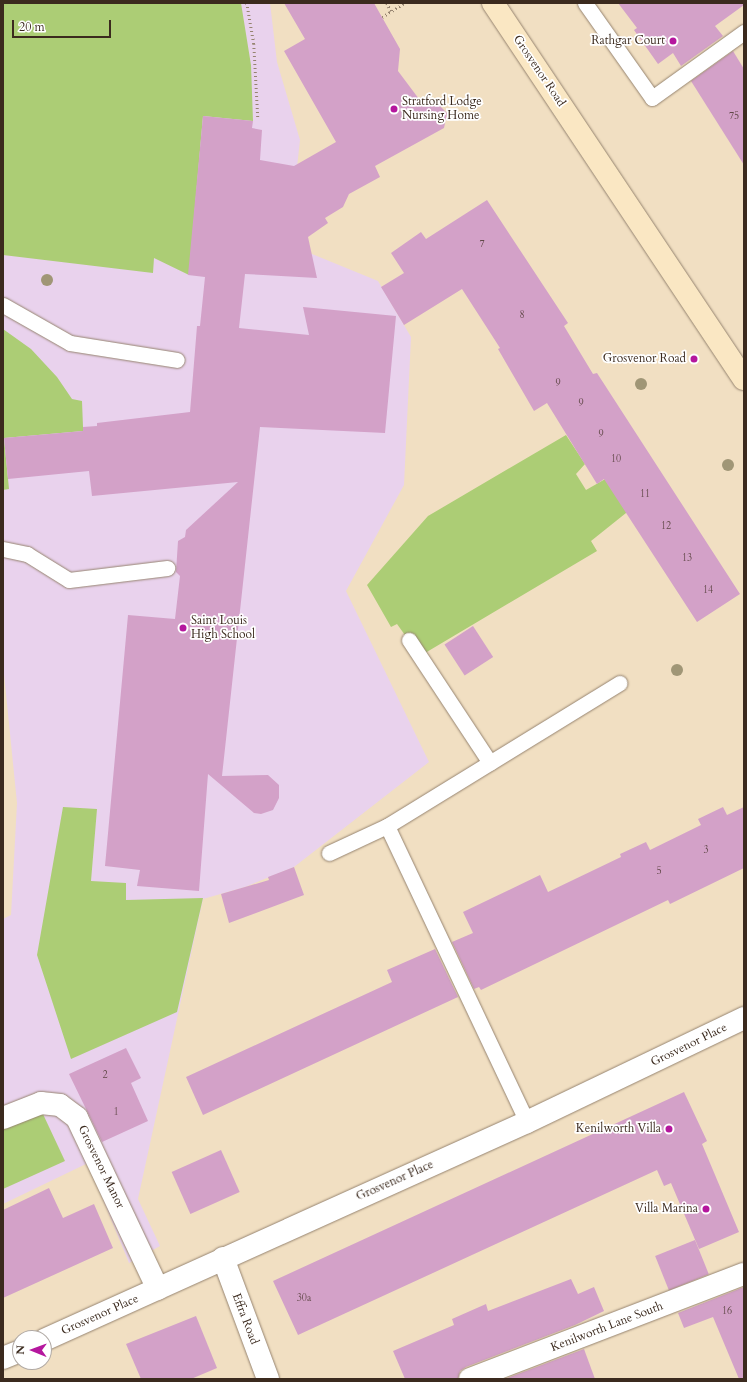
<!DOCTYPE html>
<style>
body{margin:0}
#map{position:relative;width:747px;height:1382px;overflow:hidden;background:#f1dfc2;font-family:Cardo,serif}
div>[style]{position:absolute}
.built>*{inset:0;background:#e9d2ed}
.green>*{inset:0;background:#accd75}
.building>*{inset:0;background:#d3a1c8;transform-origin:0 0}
.path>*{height:2.5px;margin-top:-1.25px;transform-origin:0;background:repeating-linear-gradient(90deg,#968470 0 1px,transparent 0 4px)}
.roads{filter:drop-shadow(0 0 1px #968470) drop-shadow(0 0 1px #968470)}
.lane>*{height:15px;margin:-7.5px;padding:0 7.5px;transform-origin:7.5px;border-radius:7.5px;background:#fff}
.street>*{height:22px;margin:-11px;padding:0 11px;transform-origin:11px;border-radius:11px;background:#fff}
.secondary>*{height:22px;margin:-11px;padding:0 11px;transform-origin:11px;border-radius:11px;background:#fae7c3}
.trees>*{width:12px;height:12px;margin:-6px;border-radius:50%;background:#a09676}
.dots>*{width:11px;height:11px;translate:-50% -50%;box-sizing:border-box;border:2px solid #fff;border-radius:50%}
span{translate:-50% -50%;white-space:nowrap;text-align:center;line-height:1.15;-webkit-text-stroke:3.5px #fff;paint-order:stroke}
.number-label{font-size:10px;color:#614848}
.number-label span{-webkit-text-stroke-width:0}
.poi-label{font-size:12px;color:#3b2a1e}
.right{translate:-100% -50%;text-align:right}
.left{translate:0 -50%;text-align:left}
.street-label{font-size:12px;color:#3b2a1e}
.frame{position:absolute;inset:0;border:4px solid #3b2a1e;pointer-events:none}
.north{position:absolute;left:12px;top:1330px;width:40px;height:40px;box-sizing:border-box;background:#fff;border:1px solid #b1aaa5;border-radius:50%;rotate:271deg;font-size:11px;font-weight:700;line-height:16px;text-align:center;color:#3b2a1e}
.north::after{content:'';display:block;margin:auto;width:14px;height:18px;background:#b5179e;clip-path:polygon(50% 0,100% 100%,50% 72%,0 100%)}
.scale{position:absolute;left:12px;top:20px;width:99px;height:18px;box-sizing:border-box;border:2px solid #3b2a1e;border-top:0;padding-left:5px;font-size:12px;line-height:14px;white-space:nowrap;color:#3b2a1e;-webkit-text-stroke:3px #fff;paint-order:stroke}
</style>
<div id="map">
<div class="built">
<i style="clip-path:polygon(3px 3px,270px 3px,277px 62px,300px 140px,287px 259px,312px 254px,378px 281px,411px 337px,404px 485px,346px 591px,429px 762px,294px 867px,245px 887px,203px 899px,138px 1199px,160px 1246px,129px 1263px,88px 1163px,3px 1204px,3px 919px,11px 915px,17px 803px,3px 664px)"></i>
</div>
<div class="green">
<i style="clip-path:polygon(3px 3px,241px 3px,251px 65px,253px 121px,203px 116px,189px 275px,154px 258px,153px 273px,3px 255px)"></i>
<i style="clip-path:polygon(3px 329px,31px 349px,57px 377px,72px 399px,82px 401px,83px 427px,83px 431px,4px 438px,9px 489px,3px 490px)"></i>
<i style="clip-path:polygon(566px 435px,585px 464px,576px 474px,586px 490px,649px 454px,626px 513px,591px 541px,597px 551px,420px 656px,397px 624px,391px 627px,367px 585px,428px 516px)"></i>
<i style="clip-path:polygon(63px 807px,97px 809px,91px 881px,126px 883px,126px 900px,203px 898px,177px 1012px,71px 1059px,37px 955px)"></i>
<i style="clip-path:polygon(42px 1112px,65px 1161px,3px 1189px,3px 1129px)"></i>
</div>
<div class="building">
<i style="clip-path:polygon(284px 3px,374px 3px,400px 49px,398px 71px,422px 103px,438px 104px,447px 113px,444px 128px,375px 166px,380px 177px,349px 194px,343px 207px,325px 218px,328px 223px,308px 237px,317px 278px,245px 274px,239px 328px,309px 335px,303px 307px,396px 316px,385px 433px,260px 427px,222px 776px,268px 775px,279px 785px,279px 798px,273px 810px,261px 814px,254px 813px,208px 774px,199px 891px,137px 886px,140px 870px,105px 866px,128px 615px,175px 619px,180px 576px,176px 572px,178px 541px,185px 537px,186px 530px,238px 482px,92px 496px,89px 471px,8px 479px,4px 438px,83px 431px,83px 427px,97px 426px,97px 423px,190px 412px,197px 326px,200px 326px,205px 277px,188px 275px,203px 116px,253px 121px,252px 128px,262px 130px,260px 160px,294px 166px,336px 142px,284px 51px,305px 39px)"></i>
<i style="clip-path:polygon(618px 3px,744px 3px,744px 5px,715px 26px,723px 36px,681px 66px,673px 53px,658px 64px,634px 30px,637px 28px)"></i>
<i style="clip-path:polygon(733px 51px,744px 69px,744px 165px,691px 81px)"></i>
<i style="clip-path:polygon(487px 200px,568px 323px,564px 326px,593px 374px,597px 373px,740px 594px,697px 622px,604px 479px,597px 484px,547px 403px,534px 411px,498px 349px,500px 348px,462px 289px,404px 325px,381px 287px,404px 273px,391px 253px,421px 232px,426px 239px)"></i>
<i style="left:473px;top:626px;width:37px;height:34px;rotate:57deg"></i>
<i style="clip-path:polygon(723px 807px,727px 815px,744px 807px,744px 868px,670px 904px,668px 900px,481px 990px,479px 987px,474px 989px,452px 942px,473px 933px,463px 912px,540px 875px,548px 892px,621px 857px,620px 854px,646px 842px,650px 850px,701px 825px,698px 819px)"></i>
<i style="clip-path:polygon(294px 867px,304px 895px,229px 923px,221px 894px,269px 880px,268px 877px)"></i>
<i style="clip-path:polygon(435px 949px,458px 997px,203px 1115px,186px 1077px,392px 982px,387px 970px)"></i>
<i style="clip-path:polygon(126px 1048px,141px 1078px,131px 1083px,148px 1121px,102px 1142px,69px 1074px)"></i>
<i style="clip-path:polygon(684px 1092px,707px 1141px,702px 1144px,739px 1232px,699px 1249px,671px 1183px,664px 1186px,657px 1170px,298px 1335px,273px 1281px)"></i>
<i style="left:221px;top:1150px;width:46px;height:54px;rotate:66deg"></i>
<i style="clip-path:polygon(49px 1188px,63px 1218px,94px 1204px,113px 1248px,3px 1298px,3px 1210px)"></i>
<i style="left:695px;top:1240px;width:37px;height:43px;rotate:68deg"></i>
<i style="clip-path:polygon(571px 1279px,578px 1294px,594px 1287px,604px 1311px,575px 1325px,466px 1367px,460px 1371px,458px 1379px,405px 1379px,393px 1351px,454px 1325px,452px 1319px,486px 1304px,488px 1311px)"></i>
<i style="clip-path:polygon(744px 1287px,744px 1379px,739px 1379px,713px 1317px,684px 1328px,678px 1313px)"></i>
<i style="clip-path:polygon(196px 1316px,217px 1368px,191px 1379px,141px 1379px,126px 1344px)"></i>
<i style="clip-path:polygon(584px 1349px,595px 1379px,505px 1379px)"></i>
</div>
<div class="path">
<i style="left:247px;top:3px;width:42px;rotate:80.3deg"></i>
<i style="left:254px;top:44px;width:74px;rotate:86.9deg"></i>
<i style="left:387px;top:3px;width:9px;rotate:63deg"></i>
<i style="left:382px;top:17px;width:26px;rotate:-32deg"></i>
</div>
<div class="roads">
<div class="lane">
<i style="left:585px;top:3px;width:116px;rotate:54.8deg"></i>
<i style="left:652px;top:98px;width:113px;rotate:-35.7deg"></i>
<i style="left:3px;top:305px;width:77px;rotate:29.6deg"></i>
<i style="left:70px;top:343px;width:108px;rotate:9deg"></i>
<i style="left:3px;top:549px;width:25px;rotate:12deg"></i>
<i style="left:27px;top:554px;width:49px;rotate:31.8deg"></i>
<i style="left:69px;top:580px;width:99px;rotate:-7deg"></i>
<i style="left:409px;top:640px;width:147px;rotate:56.6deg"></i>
<i style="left:329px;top:853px;width:64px;rotate:-25deg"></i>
<i style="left:527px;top:1122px;width:327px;rotate:-115.3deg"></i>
<i style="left:387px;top:826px;width:273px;rotate:-31.6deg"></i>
</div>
<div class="street">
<i style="left:3px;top:1118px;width:41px;rotate:-21.5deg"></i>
<i style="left:41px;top:1103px;width:19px;rotate:6deg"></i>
<i style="left:60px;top:1105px;width:21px;rotate:37deg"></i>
<i style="left:77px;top:1118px;width:189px;rotate:64.7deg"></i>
<i style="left:223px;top:1258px;width:129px;rotate:69.6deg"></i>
<i style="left:44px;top:1340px;width:530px;rotate:-24.29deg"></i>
<i style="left:527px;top:1122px;width:241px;rotate:-25.6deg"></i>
<i style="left:3px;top:1358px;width:18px;rotate:-22deg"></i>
<i style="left:470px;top:1379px;width:293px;rotate:-21deg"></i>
</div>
<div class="secondary">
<i style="left:493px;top:3px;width:452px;rotate:56.3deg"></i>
</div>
</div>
<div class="trees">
<i style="left:47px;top:280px"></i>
<i style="left:641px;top:384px"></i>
<i style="left:728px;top:465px"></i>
<i style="left:677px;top:670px"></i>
</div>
<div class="dots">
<i style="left:673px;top:41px;background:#b5179e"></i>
<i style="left:394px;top:109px;background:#b5179e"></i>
<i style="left:694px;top:359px;background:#b5179e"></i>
<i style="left:183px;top:628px;background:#b5179e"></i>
<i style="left:669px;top:1129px;background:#b5179e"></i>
<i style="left:706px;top:1209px;background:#b5179e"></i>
</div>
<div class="number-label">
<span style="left:734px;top:117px">75</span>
<span style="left:482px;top:245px">7</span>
<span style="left:522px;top:316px">8</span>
<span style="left:558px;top:384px">9</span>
<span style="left:581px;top:404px">9</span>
<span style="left:601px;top:435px">9</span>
<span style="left:616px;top:460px">10</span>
<span style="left:645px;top:495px">11</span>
<span style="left:666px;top:527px">12</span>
<span style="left:687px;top:559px">13</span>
<span style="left:708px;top:591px">14</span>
<span style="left:706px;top:851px">3</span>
<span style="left:659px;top:872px">5</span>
<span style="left:105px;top:1076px">2</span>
<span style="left:116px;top:1113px">1</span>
<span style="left:304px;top:1299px">30a</span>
<span style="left:727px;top:1312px">16</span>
</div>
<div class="poi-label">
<span class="right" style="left:665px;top:41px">Rathgar Court</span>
<span class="left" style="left:402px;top:109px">Stratford Lodge<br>Nursing Home</span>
<span class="right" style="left:686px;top:359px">Grosvenor Road</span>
<span class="left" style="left:191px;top:628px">Saint Louis<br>High School</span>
<span class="right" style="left:661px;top:1129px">Kenilworth Villa</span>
<span class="right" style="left:698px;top:1209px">Villa Marina</span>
</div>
<div class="street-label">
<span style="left:539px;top:71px;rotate:56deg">Grosvenor Road</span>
<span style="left:689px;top:1045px;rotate:-26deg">Grosvenor Place</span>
<span style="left:101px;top:1167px;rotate:64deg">Grosvenor Manor</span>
<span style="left:395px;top:1181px;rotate:-24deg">Grosvenor Place</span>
<span style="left:100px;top:1315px;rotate:-24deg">Grosvenor Place</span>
<span style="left:245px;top:1319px;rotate:69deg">Effra Road</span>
<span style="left:607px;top:1327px;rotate:-21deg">Kenilworth Lane South</span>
</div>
<div class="frame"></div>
<div class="north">N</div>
<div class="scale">20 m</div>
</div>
